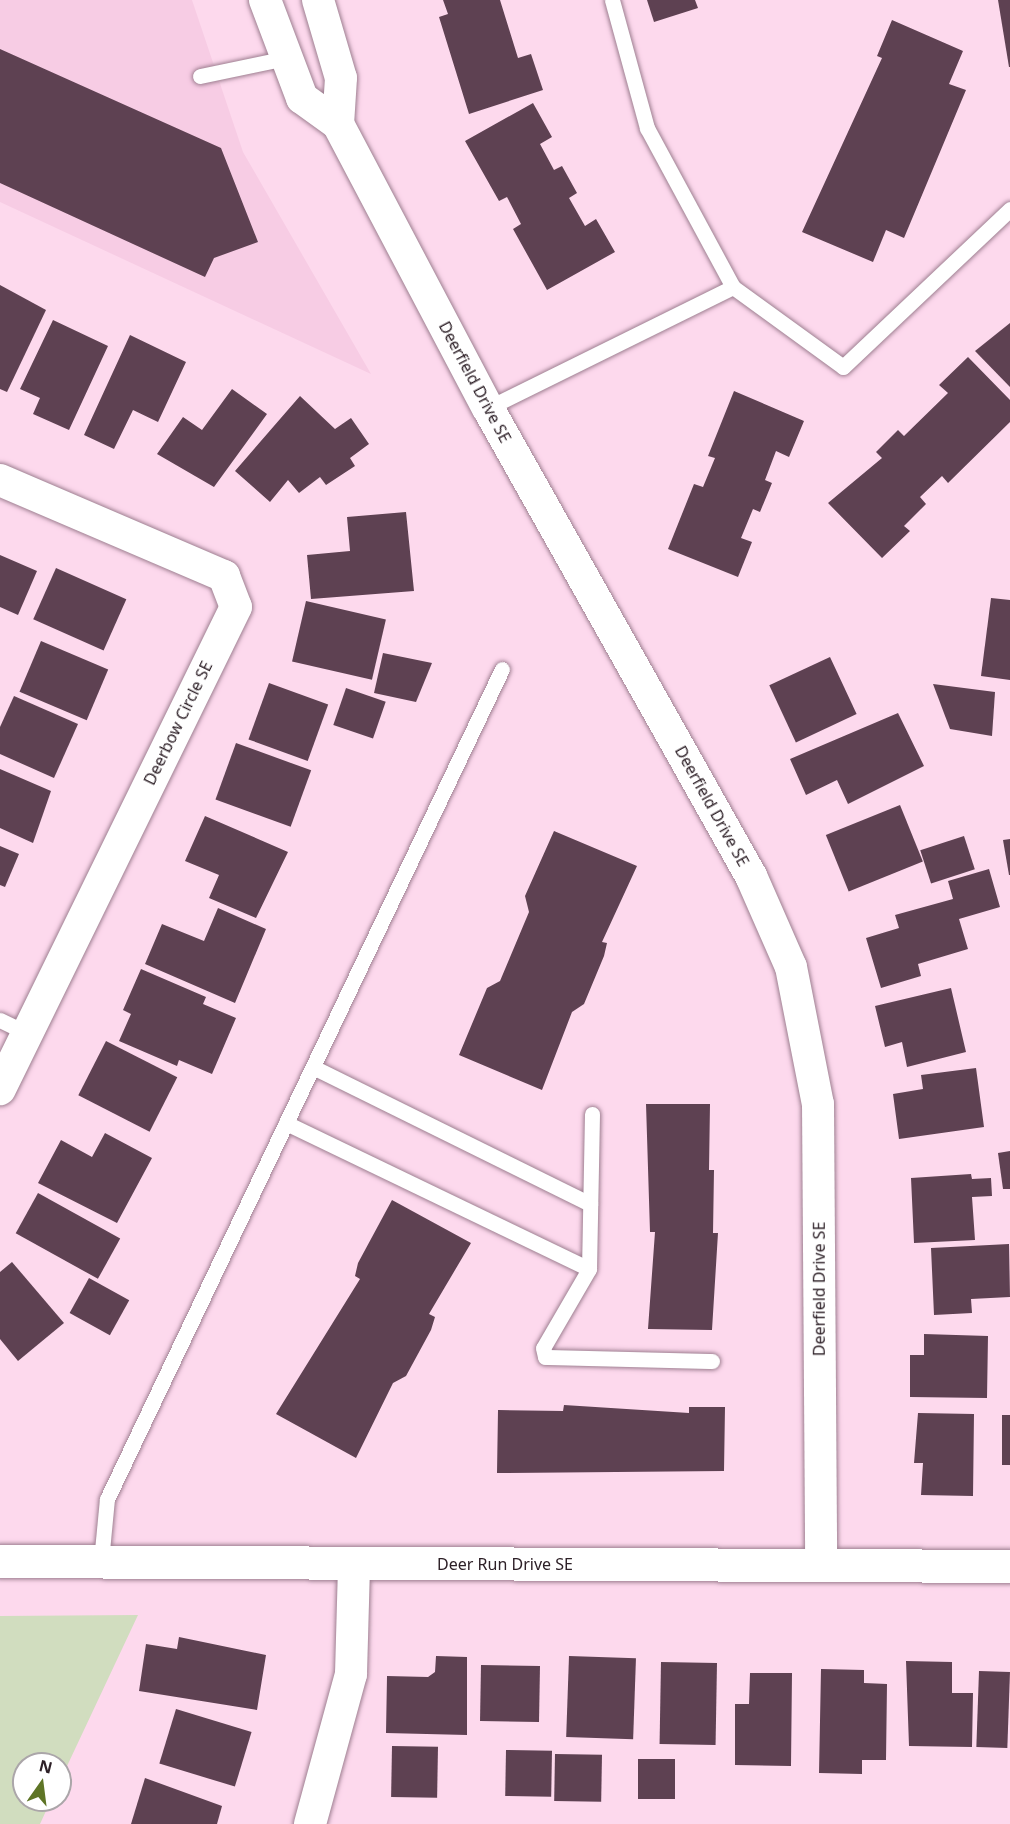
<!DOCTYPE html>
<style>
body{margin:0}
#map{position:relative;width:1010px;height:1824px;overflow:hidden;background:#fdd9ed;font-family:"Noto Sans",sans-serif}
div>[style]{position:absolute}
.built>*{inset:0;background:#f7cce4}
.green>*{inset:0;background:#d1ddbf}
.building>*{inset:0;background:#5e4152;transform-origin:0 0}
.roads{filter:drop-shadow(0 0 2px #9e7f91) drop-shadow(0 0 2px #9e7f91)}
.service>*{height:15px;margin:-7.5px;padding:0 7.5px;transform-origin:7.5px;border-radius:7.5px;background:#fff}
.minor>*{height:32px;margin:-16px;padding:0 16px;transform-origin:16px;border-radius:16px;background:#fff}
.tertiary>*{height:33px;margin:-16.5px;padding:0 16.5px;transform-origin:16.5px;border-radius:16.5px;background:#fff}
span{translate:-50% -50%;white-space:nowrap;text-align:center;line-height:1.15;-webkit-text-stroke:6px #fff;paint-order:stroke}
.street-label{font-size:16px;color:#2d2027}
.north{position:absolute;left:12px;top:1752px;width:60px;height:60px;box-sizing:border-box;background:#fff;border:2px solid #aba6a9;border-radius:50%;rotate:14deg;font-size:16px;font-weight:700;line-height:24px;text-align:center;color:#2d2027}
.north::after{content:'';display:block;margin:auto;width:21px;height:27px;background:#5e7526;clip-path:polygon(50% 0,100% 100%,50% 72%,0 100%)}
</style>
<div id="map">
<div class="built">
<i style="clip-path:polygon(0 0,192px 0,243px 152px,371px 374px,0 202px)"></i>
</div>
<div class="green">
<i style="clip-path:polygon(138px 1615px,60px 1781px,60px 1764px,24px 1764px,24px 1800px,51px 1800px,40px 1824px,0 1824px,0 1616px)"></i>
</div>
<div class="building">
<i style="clip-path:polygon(443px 0,500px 0,518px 58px,531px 54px,543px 90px,469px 114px,439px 17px,448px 14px)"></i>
<i style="clip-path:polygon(647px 0,695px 0,698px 8px,654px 22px)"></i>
<i style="clip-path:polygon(998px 0,1010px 0,1010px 67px,1009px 67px)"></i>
<i style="clip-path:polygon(892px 20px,963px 51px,949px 84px,966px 90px,904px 238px,886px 230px,873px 262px,802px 232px,882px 58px,877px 56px)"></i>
<i style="clip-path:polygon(0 49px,221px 148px,258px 242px,214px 258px,205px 277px,0 183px)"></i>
<i style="clip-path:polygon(533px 103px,552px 137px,540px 144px,554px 170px,562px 166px,577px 193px,569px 198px,585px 226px,596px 219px,615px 252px,547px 290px,513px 229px,521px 224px,507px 197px,499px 201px,465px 141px)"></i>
<i style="clip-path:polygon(0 285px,46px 310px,7px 392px,0 389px)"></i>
<i style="clip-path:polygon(53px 320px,108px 346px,69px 430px,33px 414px,40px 398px,20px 389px)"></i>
<i style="clip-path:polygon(1010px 323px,1010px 387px,975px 351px)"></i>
<i style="clip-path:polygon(130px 335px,186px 362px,158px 422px,133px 410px,114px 449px,84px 435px)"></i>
<i style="clip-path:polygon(968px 357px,1010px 400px,1010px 422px,948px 483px,942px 476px,920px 497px,926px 504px,904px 526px,910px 531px,882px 558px,828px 503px,882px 458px,876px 452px,898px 430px,904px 436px,948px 393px,939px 385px)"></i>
<i style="clip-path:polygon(232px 389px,267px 414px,214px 487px,157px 454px,183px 417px,202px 430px)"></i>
<i style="clip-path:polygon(734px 391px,804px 421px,789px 457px,776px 451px,765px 480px,772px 483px,760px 512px,753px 509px,741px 538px,752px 542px,738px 577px,668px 549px,694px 484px,703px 487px,715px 458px,708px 456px)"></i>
<i style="clip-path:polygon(300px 396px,335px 429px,351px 418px,369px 444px,350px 458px,355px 466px,326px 485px,320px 477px,299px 493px,288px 480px,270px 502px,235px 471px)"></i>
<i style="clip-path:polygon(406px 512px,414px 591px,311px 599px,307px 555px,350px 551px,347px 517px)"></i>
<i style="clip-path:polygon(0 555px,37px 571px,18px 615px,0 607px)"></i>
<i style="left:56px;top:568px;width:77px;height:56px;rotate:24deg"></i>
<i style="clip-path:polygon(991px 598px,1010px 600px,1010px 680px,981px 676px)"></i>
<i style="left:306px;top:601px;width:82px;height:62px;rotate:13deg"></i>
<i style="left:41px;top:641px;width:73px;height:55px;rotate:23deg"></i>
<i style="clip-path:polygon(383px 653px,432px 663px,416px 702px,374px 693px)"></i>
<i style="left:830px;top:657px;width:63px;height:67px;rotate:65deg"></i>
<i style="left:269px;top:683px;width:63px;height:60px;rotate:20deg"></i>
<i style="clip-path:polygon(933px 684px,995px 692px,992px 736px,950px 729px)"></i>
<i style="left:346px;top:688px;width:42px;height:39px;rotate:19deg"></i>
<i style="clip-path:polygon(14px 696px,78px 724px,54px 778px,0 754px,0 727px)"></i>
<i style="clip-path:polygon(898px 713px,924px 766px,848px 804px,837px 780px,806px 795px,790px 759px)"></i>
<i style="left:236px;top:743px;width:80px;height:60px;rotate:20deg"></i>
<i style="clip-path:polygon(0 769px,51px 791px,33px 843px,0 828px)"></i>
<i style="left:900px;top:805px;width:61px;height:80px;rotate:68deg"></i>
<i style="clip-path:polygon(205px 816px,288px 852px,256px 918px,209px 898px,219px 875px,185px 861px)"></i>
<i style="clip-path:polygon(554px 831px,637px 866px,602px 942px,607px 943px,604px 956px,584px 1004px,572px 1012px,542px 1090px,459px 1055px,487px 988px,500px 981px,529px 912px,525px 896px)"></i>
<i style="left:964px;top:836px;width:35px;height:46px;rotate:72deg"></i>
<i style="clip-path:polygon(1010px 839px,1010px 875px,1009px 875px,1003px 840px)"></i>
<i style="clip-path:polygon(0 846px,19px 854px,5px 887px,0 885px)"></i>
<i style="clip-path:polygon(989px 869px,1000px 907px,959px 919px,968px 949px,918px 964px,921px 976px,881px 988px,866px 938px,899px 928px,895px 915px,953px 899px,948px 881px)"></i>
<i style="clip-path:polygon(218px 908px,266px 929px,235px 1003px,145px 964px,162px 924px,204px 941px)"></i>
<i style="clip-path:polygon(141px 969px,206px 997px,203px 1004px,236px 1018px,212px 1074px,179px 1060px,177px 1066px,119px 1041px,131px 1014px,123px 1010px)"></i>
<i style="clip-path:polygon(951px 988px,966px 1052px,907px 1067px,902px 1042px,885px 1047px,875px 1006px)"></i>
<i style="left:106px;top:1041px;width:80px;height:61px;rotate:27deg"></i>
<i style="clip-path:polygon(976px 1068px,984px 1127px,899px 1139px,893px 1094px,923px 1089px,921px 1075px)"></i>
<i style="clip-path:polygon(646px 1104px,710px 1104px,709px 1170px,714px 1170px,713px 1233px,718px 1233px,712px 1330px,648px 1329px,655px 1232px,650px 1232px)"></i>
<i style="clip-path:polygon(105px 1133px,152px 1158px,117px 1223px,38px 1183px,61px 1140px,92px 1157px)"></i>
<i style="clip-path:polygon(1010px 1151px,1010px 1189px,1003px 1189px,998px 1153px)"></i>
<i style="clip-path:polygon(971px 1174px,972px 1179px,991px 1178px,992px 1196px,972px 1197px,975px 1240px,914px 1243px,911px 1178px)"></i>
<i style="left:38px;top:1193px;width:94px;height:46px;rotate:29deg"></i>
<i style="clip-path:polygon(392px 1200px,471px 1243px,429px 1314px,435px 1317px,431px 1330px,406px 1376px,393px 1383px,356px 1458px,276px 1414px,360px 1279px,355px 1276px,358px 1263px)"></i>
<i style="clip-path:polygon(1009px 1244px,1010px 1297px,971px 1299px,972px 1313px,934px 1315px,931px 1248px)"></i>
<i style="clip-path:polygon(12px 1262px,64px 1323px,18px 1361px,0 1339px,0 1272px)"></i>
<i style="left:89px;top:1278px;width:46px;height:40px;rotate:29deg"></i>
<i style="clip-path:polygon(924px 1334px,988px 1336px,987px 1398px,910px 1397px,910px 1355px,924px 1355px)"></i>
<i style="clip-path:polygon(564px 1405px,689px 1413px,689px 1407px,725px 1407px,724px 1471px,497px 1473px,498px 1410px,563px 1411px)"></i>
<i style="clip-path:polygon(918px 1413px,974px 1414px,973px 1496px,921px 1495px,923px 1463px,914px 1463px)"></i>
<i style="left:1002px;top:1415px;width:8px;height:50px"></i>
<i style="clip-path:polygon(179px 1637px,266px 1655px,257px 1710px,139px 1691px,146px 1644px,177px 1649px)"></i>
<i style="clip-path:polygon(436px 1656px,467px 1657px,467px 1735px,386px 1733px,387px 1676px,428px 1677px,435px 1672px)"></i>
<i style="left:569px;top:1656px;width:67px;height:81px;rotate:2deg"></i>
<i style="clip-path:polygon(906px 1661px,952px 1662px,952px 1693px,973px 1693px,972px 1747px,909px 1746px)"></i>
<i style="left:661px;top:1662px;width:56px;height:82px;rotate:1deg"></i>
<i style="left:481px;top:1665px;width:59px;height:56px;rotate:1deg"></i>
<i style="clip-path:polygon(821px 1669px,864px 1670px,864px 1683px,887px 1684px,886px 1760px,862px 1760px,862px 1774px,819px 1773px)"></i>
<i style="left:979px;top:1671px;width:31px;height:76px;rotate:2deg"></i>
<i style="clip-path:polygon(750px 1673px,792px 1673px,791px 1766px,735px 1765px,735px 1704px,749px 1704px)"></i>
<i style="left:176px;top:1709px;width:79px;height:57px;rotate:17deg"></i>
<i style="left:392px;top:1746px;width:46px;height:51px;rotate:1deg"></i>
<i style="left:506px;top:1750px;width:46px;height:46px;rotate:1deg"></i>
<i style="left:555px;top:1754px;width:47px;height:47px;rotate:1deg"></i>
<i style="left:638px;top:1759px;width:37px;height:40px"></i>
<i style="clip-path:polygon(145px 1778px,222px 1806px,217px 1824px,131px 1824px)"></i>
</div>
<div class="roads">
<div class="service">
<i style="left:612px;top:0;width:133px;rotate:74.7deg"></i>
<i style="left:647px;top:128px;width:181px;rotate:61.6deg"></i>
<i style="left:733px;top:287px;width:136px;rotate:36deg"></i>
<i style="left:843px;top:367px;width:230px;rotate:-43.4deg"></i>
<i style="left:200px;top:76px;width:88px;rotate:-11.8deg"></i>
<i style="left:488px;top:408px;width:273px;rotate:-26.3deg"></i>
<i style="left:0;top:1020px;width:28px;rotate:26deg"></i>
<i style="left:313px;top:1067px;width:309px;rotate:26.3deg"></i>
<i style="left:592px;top:1114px;width:155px;rotate:91.1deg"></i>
<i style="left:589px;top:1269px;width:91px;rotate:120.2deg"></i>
<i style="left:543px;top:1348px;width:9px;rotate:77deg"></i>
<i style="left:545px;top:1357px;width:167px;rotate:1.4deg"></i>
<i style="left:286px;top:1123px;width:336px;rotate:25.7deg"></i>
<i style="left:101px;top:1561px;width:62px;rotate:-84.5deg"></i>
<i style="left:107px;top:1499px;width:919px;rotate:-64.55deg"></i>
</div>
<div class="minor">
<i style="left:265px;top:0;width:105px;rotate:69.3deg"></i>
<i style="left:302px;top:98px;width:44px;rotate:35.8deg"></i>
<i style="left:338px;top:124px;width:321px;rotate:62.2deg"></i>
<i style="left:488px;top:408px;width:537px;rotate:60.67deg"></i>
<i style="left:751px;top:876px;width:99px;rotate:66.3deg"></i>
<i style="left:791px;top:967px;width:140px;rotate:78.9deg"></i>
<i style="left:818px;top:1104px;width:460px;rotate:89.6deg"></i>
<i style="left:318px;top:0;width:81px;rotate:73.6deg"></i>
<i style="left:341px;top:78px;width:46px;rotate:93.7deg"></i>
<i style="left:0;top:480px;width:244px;rotate:23.2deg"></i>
<i style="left:224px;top:576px;width:33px;rotate:69deg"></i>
<i style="left:236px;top:607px;width:537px;rotate:116.09deg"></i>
<i style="left:310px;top:1824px;width:156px;rotate:-74.7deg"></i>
<i style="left:351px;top:1674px;width:110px;rotate:-88.4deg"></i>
</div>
<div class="tertiary">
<i style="left:0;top:1561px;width:1010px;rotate:0.28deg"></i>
</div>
</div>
<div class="street-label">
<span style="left:475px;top:382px;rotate:62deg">Deerfield Drive SE</span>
<span style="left:178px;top:723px;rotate:-64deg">Deerbow Circle SE</span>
<span style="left:712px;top:806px;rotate:61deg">Deerfield Drive SE</span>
<span style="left:819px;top:1289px;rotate:-90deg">Deerfield Drive SE</span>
<span style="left:505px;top:1564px">Deer Run Drive SE</span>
</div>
<div class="north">N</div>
</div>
